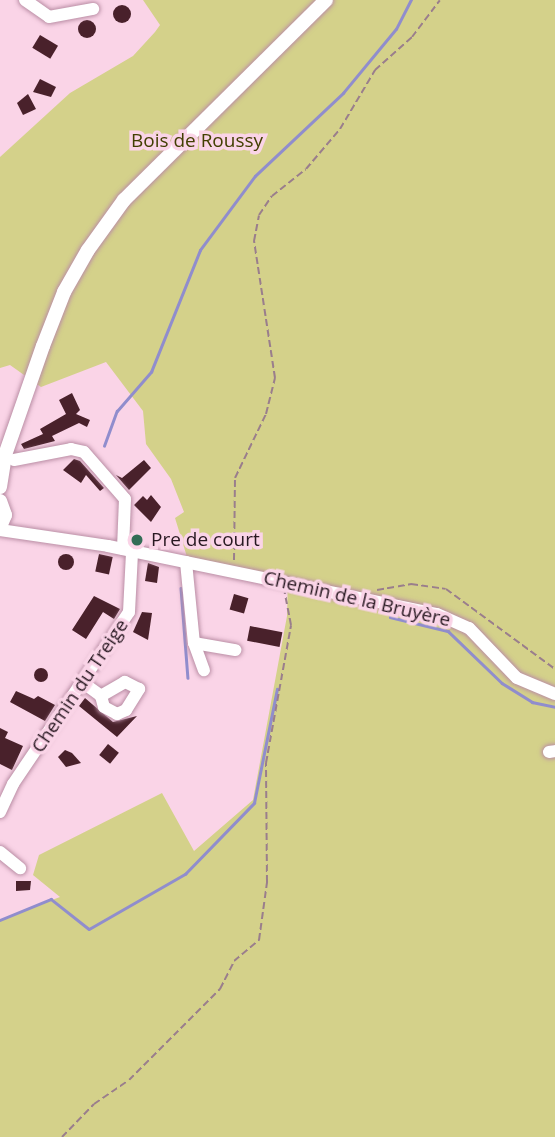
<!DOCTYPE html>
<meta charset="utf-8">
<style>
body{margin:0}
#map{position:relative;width:555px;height:1137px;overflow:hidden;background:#fad4e7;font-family:"Open Sans",sans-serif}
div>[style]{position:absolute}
.green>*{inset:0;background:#d4d18a}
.stream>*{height:2.5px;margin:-1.25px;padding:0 1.25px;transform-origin:1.25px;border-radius:1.25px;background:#908dcd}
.building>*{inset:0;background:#49212b;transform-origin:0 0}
.round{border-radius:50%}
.path>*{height:2px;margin-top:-1px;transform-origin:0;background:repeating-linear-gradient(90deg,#9a7e8c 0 7px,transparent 0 10.5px)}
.roads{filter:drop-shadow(0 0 2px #ba8ea5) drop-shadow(0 0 2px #ba8ea5)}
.minor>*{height:12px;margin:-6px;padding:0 6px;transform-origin:6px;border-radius:6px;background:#fff}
.major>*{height:14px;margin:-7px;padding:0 7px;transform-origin:7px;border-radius:7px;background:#fff}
.dots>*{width:19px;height:19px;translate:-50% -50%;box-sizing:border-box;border:4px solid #fad4e7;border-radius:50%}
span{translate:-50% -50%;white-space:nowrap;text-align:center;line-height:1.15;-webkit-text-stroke:7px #fad4e7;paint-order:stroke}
.park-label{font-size:19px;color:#423e01}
.poi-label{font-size:19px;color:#281821}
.left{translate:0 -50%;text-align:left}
.street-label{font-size:19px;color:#281821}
</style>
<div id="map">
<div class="green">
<i style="clip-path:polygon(143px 0,555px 0,555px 1137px,0 1137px,0 920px,60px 897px,33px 875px,39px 855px,162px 793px,194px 851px,253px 800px,287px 616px,288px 577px,187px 557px,175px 518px,184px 512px,171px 479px,146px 444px,143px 411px,106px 362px,41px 387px,10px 365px,0 368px,0 157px,70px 93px,133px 56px,155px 32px,160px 25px)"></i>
</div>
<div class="stream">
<i style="left:104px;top:446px;width:37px;rotate:-70deg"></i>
<i style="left:117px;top:411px;width:52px;rotate:-48.9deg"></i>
<i style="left:151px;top:372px;width:131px;rotate:-68.1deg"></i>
<i style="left:200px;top:250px;width:92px;rotate:-53.4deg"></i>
<i style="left:255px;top:176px;width:121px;rotate:-43.3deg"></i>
<i style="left:343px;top:93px;width:83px;rotate:-50.4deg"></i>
<i style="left:396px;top:29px;width:33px;rotate:-63deg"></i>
<i style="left:181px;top:588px;width:90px;rotate:85.6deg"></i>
<i style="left:390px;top:617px;width:60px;rotate:13.6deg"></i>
<i style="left:448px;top:631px;width:75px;rotate:43.9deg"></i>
<i style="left:502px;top:683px;width:36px;rotate:32deg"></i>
<i style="left:532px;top:702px;width:24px;rotate:12deg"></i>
<i style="left:0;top:920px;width:55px;rotate:-22.4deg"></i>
<i style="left:51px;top:899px;width:48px;rotate:38.3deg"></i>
<i style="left:89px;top:929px;width:111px;rotate:-29.8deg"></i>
<i style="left:185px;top:874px;width:99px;rotate:-45.8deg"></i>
<i style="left:254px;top:803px;width:116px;rotate:-78.6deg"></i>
</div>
<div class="building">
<i class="round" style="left:113px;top:5px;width:18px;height:18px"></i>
<i class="round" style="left:78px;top:20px;width:18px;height:18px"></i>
<i style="left:40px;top:35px;width:21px;height:15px;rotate:31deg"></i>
<i style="clip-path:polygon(40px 79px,56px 87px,51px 97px,33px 92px)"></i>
<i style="clip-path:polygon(28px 94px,36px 109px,23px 115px,17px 103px)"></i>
<i style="clip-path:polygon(72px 393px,80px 410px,76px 414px,90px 420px,87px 427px,79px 423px,52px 436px,55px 441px,24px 449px,21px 444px,43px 434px,40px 429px,66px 414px,59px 400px)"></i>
<i style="clip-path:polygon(74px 459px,80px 461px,104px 488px,100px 491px,86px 475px,81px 483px,63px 470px)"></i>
<i style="clip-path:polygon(144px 460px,151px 468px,129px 490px,116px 475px,122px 478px)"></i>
<i style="clip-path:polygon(151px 495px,161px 507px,151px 522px,134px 505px,143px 496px,147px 500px)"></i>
<i class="round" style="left:58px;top:554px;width:16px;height:16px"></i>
<i style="left:99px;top:554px;width:14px;height:18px;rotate:12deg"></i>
<i style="clip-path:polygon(148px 563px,159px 567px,157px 583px,145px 581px)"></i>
<i style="left:234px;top:594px;width:15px;height:16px;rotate:16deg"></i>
<i style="clip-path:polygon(94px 596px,120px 609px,114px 619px,103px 612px,86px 639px,72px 630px)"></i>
<i style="clip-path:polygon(142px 612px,152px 613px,148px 640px,133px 632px)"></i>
<i style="left:250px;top:626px;width:33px;height:15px;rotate:11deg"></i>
<i class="round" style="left:34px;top:668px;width:14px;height:14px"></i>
<i style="clip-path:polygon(16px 691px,34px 699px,38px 696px,55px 705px,45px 721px,10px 702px)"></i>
<i style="clip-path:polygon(85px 698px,113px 722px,137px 716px,117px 737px,79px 706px)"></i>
<i style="clip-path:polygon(0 728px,8px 732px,5px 738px,23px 746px,12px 770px,0 764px)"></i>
<i style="left:108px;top:744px;width:14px;height:14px;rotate:39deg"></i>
<i style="clip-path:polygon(65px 750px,72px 753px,81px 763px,66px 767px,58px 757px)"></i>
<i style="clip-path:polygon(16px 881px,31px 881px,30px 890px,16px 891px)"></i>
</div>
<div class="path">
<i style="left:234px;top:560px;width:82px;rotate:-89.3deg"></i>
<i style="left:235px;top:478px;width:71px;rotate:-64.2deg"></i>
<i style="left:266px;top:414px;width:37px;rotate:-76deg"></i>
<i style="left:275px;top:378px;width:139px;rotate:-98.7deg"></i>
<i style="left:254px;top:241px;width:26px;rotate:-79deg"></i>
<i style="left:259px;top:215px;width:23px;rotate:-56deg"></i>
<i style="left:272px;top:196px;width:43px;rotate:-38.5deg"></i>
<i style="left:306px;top:169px;width:52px;rotate:-49.6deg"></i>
<i style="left:340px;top:129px;width:69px;rotate:-59.3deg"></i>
<i style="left:375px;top:70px;width:50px;rotate:-41.7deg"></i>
<i style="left:412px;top:37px;width:46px;rotate:-52.9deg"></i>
<i style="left:377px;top:590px;width:35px;rotate:-10deg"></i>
<i style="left:411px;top:584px;width:35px;rotate:8deg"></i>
<i style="left:446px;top:589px;width:135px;rotate:36.3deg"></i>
<i style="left:62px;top:1137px;width:46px;rotate:-45.9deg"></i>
<i style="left:94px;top:1104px;width:42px;rotate:-34.4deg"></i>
<i style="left:129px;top:1080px;width:129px;rotate:-45deg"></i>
<i style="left:220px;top:989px;width:31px;rotate:-63deg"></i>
<i style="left:234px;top:961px;width:33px;rotate:-40deg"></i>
<i style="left:259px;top:940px;width:59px;rotate:-82.1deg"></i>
<i style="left:267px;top:882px;width:119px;rotate:-90.5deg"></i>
<i style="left:266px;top:763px;width:140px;rotate:-79.7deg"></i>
<i style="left:291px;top:625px;width:33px;rotate:-101deg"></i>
</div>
<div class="roads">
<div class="minor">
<i style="left:25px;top:0;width:29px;rotate:35deg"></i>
<i style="left:49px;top:17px;width:45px;rotate:-10.3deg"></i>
<i style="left:14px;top:460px;width:58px;rotate:-10.9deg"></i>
<i style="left:71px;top:449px;width:13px;rotate:13deg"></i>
<i style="left:84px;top:452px;width:62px;rotate:48.9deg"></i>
<i style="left:125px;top:499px;width:50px;rotate:92.3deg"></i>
<i style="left:0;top:530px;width:109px;rotate:8.4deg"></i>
<i style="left:108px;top:546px;width:336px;rotate:11.7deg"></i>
<i style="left:437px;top:614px;width:35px;rotate:24deg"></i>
<i style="left:469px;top:628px;width:69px;rotate:46.2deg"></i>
<i style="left:517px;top:678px;width:41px;rotate:22.8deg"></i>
<i style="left:186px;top:562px;width:81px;rotate:84.4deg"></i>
<i style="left:194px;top:643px;width:42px;rotate:9.7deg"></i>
<i style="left:194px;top:643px;width:29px;rotate:70deg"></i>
<i style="left:82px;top:682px;width:24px;rotate:36deg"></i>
<i style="left:101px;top:696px;width:11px;rotate:75deg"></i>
<i style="left:104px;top:707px;width:15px;rotate:28deg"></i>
<i style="left:117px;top:714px;width:10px;rotate:-24deg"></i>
<i style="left:126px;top:710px;width:25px;rotate:-58deg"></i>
<i style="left:139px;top:689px;width:16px;rotate:-153deg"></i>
<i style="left:125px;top:682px;width:28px;rotate:150deg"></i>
<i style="left:549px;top:752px;width:6px;rotate:-9deg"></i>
<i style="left:0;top:812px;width:31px;rotate:-65deg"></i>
<i style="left:13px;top:784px;width:207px;rotate:-56deg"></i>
<i style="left:129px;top:612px;width:60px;rotate:-87.1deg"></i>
<i style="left:0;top:852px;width:26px;rotate:39deg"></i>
</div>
<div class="major">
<i style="left:0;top:487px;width:32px;rotate:-81deg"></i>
<i style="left:5px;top:455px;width:115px;rotate:-70.8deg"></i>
<i style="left:43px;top:346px;width:58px;rotate:-68.7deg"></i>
<i style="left:64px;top:292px;width:48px;rotate:-60.3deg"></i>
<i style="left:88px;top:250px;width:62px;rotate:-54.2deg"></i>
<i style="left:124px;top:200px;width:284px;rotate:-44.7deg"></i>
<i style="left:0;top:501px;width:15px;rotate:70deg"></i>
<i style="left:5px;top:515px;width:13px;rotate:113deg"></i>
</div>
</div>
<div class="dots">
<i style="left:137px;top:540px;background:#326d56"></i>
</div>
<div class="park-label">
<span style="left:197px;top:141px">Bois de Roussy</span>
</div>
<div class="poi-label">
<span class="left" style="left:151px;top:540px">Pre de court</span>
</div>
<div class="street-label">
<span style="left:357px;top:599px;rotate:13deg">Chemin de la Bruyère</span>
<span style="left:80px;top:686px;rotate:-56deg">Chemin du Treige</span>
</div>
</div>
